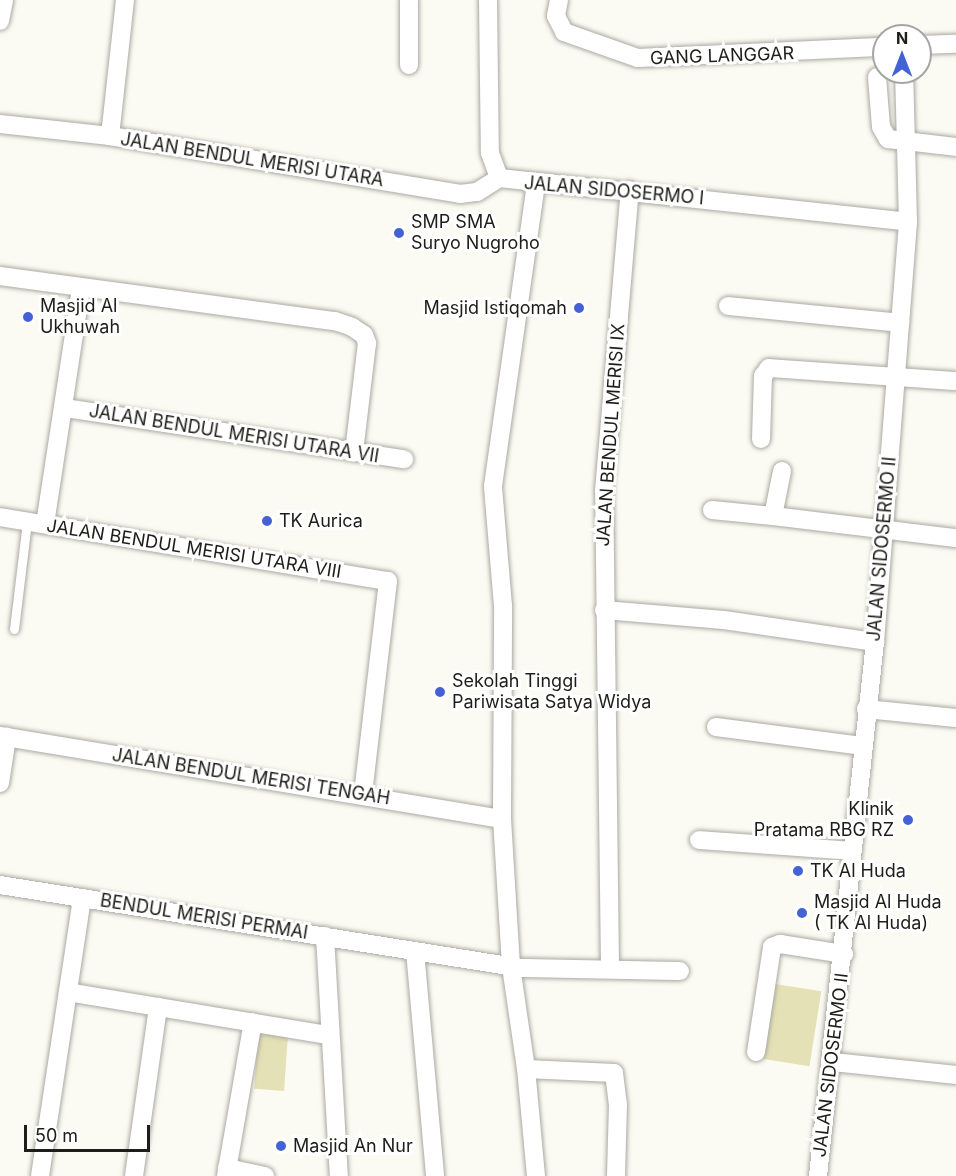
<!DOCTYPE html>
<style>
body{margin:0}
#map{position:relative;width:956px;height:1176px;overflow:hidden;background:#fcfbf3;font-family:Inter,sans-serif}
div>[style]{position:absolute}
.green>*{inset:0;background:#e5e1b6;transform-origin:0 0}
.roads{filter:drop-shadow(0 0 2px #aaa9a2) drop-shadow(0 0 2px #aaa9a2)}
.service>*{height:9px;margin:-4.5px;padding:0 4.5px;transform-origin:4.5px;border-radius:4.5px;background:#fff}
.minor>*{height:18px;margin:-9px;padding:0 9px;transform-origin:9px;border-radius:9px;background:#fff}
.dots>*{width:16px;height:16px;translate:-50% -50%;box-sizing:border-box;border:3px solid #fff;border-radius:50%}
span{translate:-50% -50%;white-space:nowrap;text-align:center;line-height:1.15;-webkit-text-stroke:6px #fff;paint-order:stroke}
.street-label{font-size:18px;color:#1d1d1a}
.poi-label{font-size:18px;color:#1d1d1a}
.left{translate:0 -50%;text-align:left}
.right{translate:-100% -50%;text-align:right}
.north{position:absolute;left:872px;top:24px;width:60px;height:60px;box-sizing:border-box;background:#fff;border:2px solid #a5a5a3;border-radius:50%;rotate:0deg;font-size:16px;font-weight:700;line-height:24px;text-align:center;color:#1d1d1a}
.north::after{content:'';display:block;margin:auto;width:21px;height:27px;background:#4562d5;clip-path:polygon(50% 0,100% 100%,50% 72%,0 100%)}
.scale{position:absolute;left:24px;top:1125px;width:126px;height:27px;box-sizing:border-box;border:3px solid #1d1d1a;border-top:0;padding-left:8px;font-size:18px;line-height:21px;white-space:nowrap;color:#1d1d1a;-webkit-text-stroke:4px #fff;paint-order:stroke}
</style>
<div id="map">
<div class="green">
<i style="left:769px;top:983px;width:53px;height:76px;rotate:9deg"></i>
<i style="left:258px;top:1034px;width:30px;height:55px;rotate:4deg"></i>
</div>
<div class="roads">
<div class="service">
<i style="left:14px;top:629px;width:109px;rotate:-83.1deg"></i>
</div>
<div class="minor">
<i style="left:488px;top:0;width:153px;rotate:89.3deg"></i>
<i style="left:490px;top:153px;width:27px;rotate:70deg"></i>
<i style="left:499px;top:178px;width:411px;rotate:6.1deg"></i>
<i style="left:559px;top:0;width:16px;rotate:101deg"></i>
<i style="left:556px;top:16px;width:18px;rotate:63deg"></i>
<i style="left:564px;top:32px;width:78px;rotate:19.4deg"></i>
<i style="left:638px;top:58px;width:246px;rotate:-2.6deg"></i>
<i style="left:0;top:21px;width:21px;rotate:-79deg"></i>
<i style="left:920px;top:45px;width:36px;rotate:-2deg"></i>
<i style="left:409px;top:65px;width:65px;rotate:-90deg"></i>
<i style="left:877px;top:77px;width:50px;rotate:85.4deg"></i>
<i style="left:881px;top:127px;width:14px;rotate:60deg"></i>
<i style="left:888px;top:139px;width:68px;rotate:6.7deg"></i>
<i style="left:0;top:124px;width:111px;rotate:6.2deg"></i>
<i style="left:110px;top:136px;width:355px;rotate:9.4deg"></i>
<i style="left:460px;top:194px;width:17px;rotate:-7deg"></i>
<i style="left:477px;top:192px;width:26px;rotate:-32deg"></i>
<i style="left:110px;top:136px;width:137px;rotate:-83.7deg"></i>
<i style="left:0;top:276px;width:338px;rotate:7.7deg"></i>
<i style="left:335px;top:321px;width:18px;rotate:19deg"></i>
<i style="left:352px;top:327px;width:14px;rotate:34deg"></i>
<i style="left:364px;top:335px;width:9px;rotate:69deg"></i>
<i style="left:367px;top:343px;width:110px;rotate:96.8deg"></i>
<i style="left:728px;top:306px;width:173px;rotate:5.6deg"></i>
<i style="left:65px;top:408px;width:343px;rotate:8.6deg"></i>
<i style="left:761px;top:439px;width:63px;rotate:-88.2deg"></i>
<i style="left:763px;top:376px;width:10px;rotate:-53deg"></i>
<i style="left:769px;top:368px;width:187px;rotate:4deg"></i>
<i style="left:782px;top:471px;width:46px;rotate:101.3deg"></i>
<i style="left:773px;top:516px;width:184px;rotate:6.9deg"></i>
<i style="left:712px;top:510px;width:61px;rotate:5.6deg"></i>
<i style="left:0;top:517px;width:393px;rotate:9.4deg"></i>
<i style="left:388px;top:581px;width:215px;rotate:96.7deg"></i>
<i style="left:45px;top:524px;width:239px;rotate:-81.3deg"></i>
<i style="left:604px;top:610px;width:120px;rotate:4.8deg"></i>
<i style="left:724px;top:620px;width:153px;rotate:8.3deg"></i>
<i style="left:866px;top:709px;width:90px;rotate:5.7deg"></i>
<i style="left:716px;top:727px;width:147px;rotate:7.4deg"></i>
<i style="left:0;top:736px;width:509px;rotate:9.39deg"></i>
<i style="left:0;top:783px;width:47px;rotate:-81.3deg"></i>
<i style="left:699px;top:840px;width:153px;rotate:4.1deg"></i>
<i style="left:0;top:885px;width:528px;rotate:9.05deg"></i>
<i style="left:521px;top:968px;width:159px;rotate:1.1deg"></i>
<i style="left:325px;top:936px;width:240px;rotate:86.7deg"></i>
<i style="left:415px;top:951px;width:226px;rotate:84.9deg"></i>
<i style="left:610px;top:968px;width:477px;rotate:-90.7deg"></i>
<i style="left:604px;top:491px;width:302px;rotate:-85.1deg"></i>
<i style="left:68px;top:992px;width:264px;rotate:9.4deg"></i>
<i style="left:756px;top:1052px;width:106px;rotate:-81.3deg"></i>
<i style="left:772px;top:947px;width:9px;rotate:-21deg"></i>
<i style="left:780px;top:944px;width:65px;rotate:8.9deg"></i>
<i style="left:833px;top:1062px;width:124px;rotate:6deg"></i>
<i style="left:526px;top:1069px;width:88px;rotate:2.6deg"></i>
<i style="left:614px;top:1073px;width:31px;rotate:83deg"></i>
<i style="left:618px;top:1104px;width:72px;rotate:91.6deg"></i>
<i style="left:227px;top:1168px;width:39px;rotate:12deg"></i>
<i style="left:40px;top:1176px;width:281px;rotate:-81.4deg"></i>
<i style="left:134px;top:1176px;width:171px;rotate:-81.9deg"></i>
<i style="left:226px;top:1176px;width:156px;rotate:-80.1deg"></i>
<i style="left:536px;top:1176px;width:107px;rotate:-95.3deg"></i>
<i style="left:526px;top:1069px;width:104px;rotate:-98.3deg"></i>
<i style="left:511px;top:966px;width:147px;rotate:-93.5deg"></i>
<i style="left:502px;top:819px;width:213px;rotate:-89.7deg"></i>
<i style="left:503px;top:606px;width:120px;rotate:-94.8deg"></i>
<i style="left:493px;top:486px;width:307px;rotate:-81.9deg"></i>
<i style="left:818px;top:1176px;width:537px;rotate:-83.91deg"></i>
<i style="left:875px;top:642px;width:421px;rotate:-85.5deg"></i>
<i style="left:908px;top:222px;width:150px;rotate:-91.5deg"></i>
</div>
</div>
<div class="dots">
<i style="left:399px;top:233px;background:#4562d5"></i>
<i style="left:579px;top:308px;background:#4562d5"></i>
<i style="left:28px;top:317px;background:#4562d5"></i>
<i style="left:267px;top:521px;background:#4562d5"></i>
<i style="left:440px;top:692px;background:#4562d5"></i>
<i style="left:908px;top:820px;background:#4562d5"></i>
<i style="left:798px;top:871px;background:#4562d5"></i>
<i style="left:802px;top:913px;background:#4562d5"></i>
<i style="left:281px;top:1146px;background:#4562d5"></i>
</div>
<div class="street-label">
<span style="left:722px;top:56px;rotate:-2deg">GANG LANGGAR</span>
<span style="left:252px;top:160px;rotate:9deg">JALAN BENDUL MERISI UTARA</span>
<span style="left:614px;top:191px;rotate:5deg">JALAN SIDOSERMO I</span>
<span style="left:234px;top:434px;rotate:9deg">JALAN BENDUL MERISI UTARA VII</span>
<span style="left:611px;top:435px;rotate:-86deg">JALAN BENDUL MERISI IX</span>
<span style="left:194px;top:549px;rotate:9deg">JALAN BENDUL MERISI UTARA VIII</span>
<span style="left:882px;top:549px;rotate:-85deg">JALAN SIDOSERMO II</span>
<span style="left:251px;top:777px;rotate:9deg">JALAN BENDUL MERISI TENGAH</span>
<span style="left:204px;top:917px;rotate:9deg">BENDUL MERISI PERMAI</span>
<span style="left:831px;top:1065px;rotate:-83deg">JALAN SIDOSERMO II</span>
</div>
<div class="poi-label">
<span class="left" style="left:411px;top:233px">SMP SMA<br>Suryo Nugroho</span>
<span class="left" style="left:40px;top:317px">Masjid Al<br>Ukhuwah</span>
<span class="right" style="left:567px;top:308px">Masjid Istiqomah</span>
<span class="left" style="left:279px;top:521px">TK Aurica</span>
<span class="left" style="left:452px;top:692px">Sekolah Tinggi<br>Pariwisata Satya Widya</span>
<span class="right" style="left:894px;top:820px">Klinik<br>Pratama RBG RZ</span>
<span class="left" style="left:810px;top:871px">TK Al Huda</span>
<span class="left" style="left:814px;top:913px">Masjid Al Huda<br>( TK Al Huda)</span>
<span class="left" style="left:293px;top:1146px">Masjid An Nur</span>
</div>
<div class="north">N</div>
<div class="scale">50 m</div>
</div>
